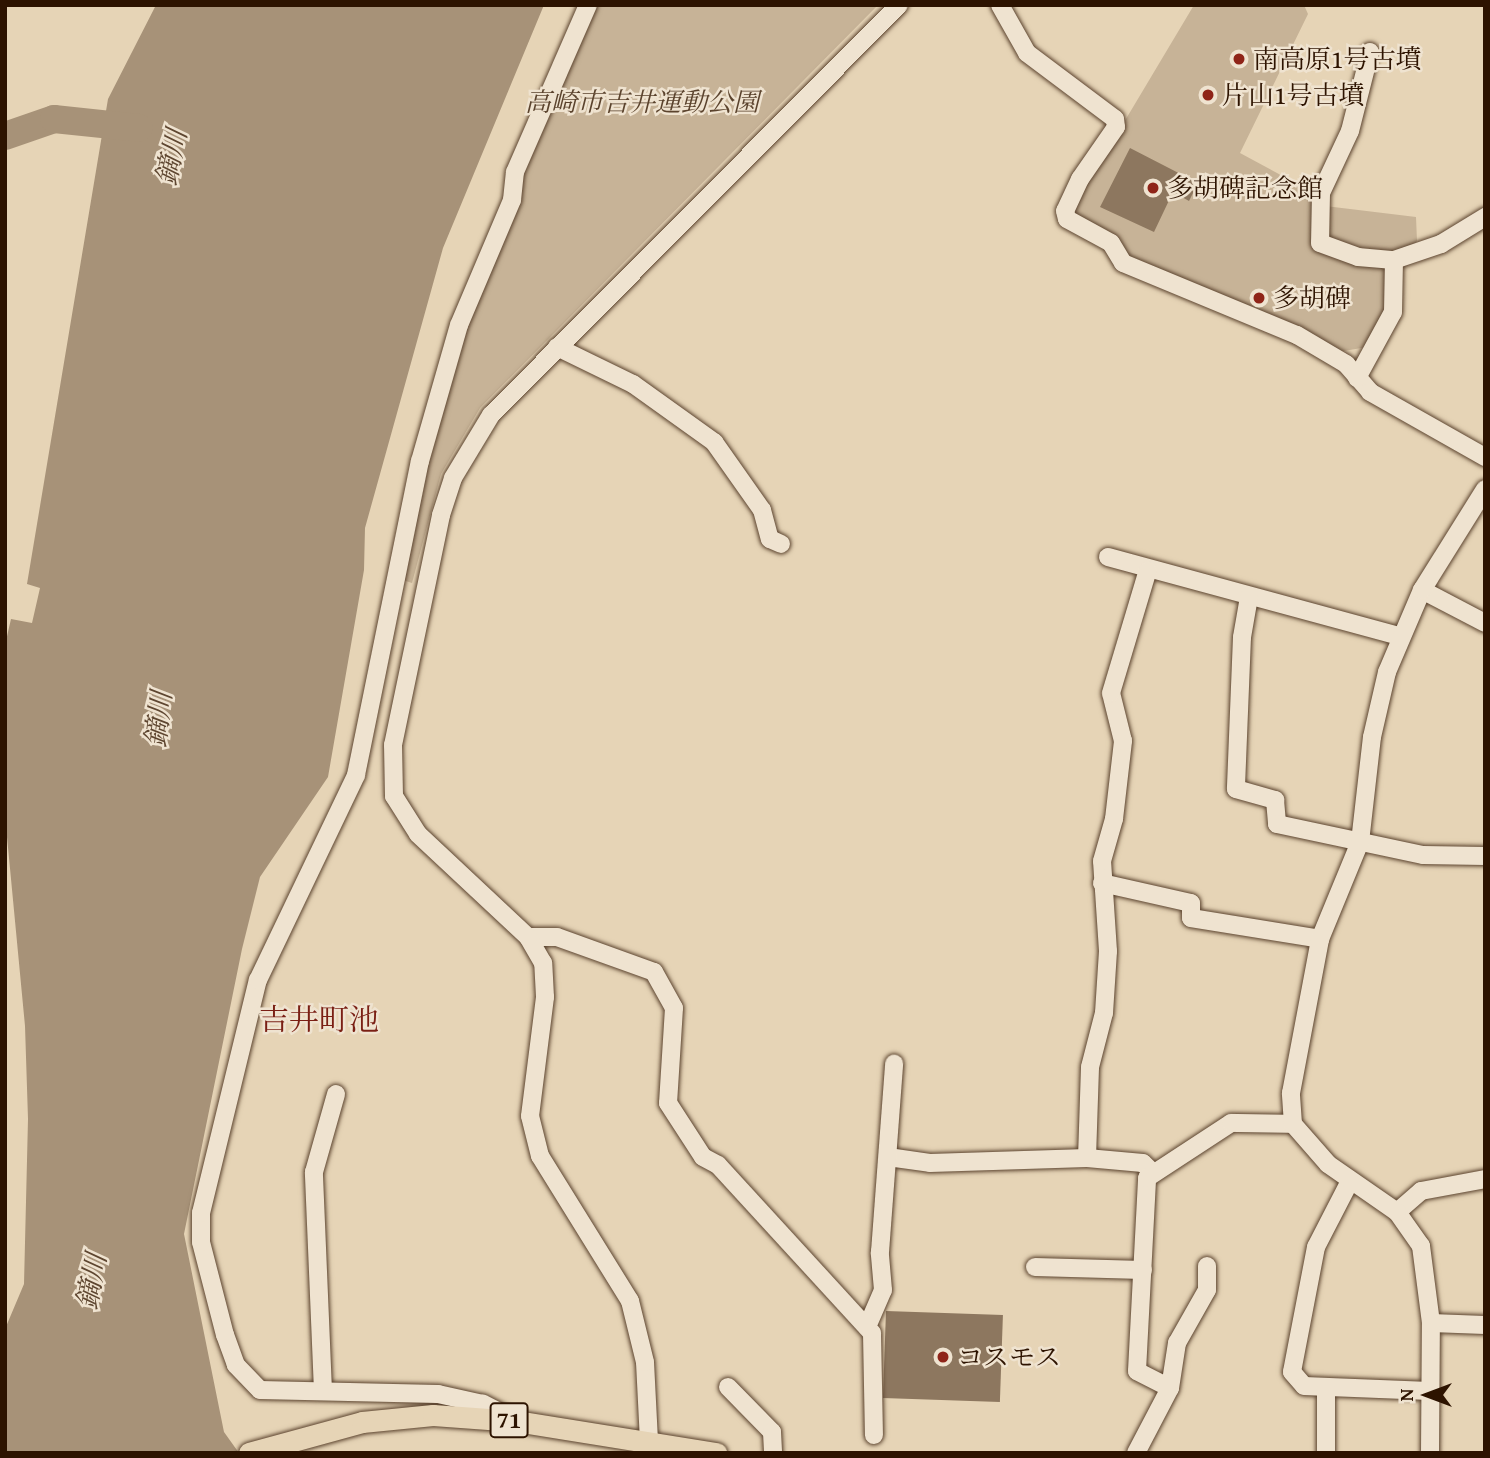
<!DOCTYPE html>
<meta charset="utf-8">
<style>
body{margin:0}
#map{position:relative;width:1490px;height:1458px;overflow:hidden;background:#e6d4b6;font-family:"Gentium Book Plus","Noto Serif JP",serif}
div>[style]{position:absolute}
.green>*{inset:0;background:#c7b397}
.water>*{inset:0;background:#a79278}
.river>*{height:28px;margin:-14px;padding:0 14px;transform-origin:14px;border-radius:14px;background:#a79278}
.building>*{inset:0;background:#8d775f;transform-origin:0 0}
.roads{filter:drop-shadow(0 0 2px #5b432e) drop-shadow(0 0 2px #5b432e)}
.minor>*{height:18px;margin:-9px;padding:0 9px;transform-origin:9px;border-radius:9px;background:#efe3d0}
.major>*{height:21px;margin:-10.5px;padding:0 10.5px;transform-origin:10.5px;border-radius:10.5px;background:#e6d4b6}
.dots>*{width:19px;height:19px;translate:-50% -50%;box-sizing:border-box;border:4px solid #efe3d0;border-radius:50%}
span{translate:-50% -50%;white-space:nowrap;text-align:center;line-height:1.15;-webkit-text-stroke:5px #efe3d0;paint-order:stroke}
.shield-label span{padding:2px 5px;background:#efe3d0;border:2px solid;border-radius:5px;-webkit-text-stroke-width:0}
.shield-label{font-size:24px;color:#2d1300;font-weight:700}
.poi-label{font-size:26px;color:#2d1300}
.left{translate:0 -50%;text-align:left}
.park-label{font-size:26px;color:#5b432d;font-style:italic}
.water-label{font-size:28px;color:#5e4630;font-style:italic}
.quarter-label{font-size:30px;color:#7a1f14}
.frame{position:absolute;inset:0;border:7px solid #2d1300;pointer-events:none}
.north{position:absolute;left:1392px;top:1360px;width:70px;height:70px;-webkit-text-stroke:5px #efe3d0;paint-order:stroke;rotate:270deg;font-size:19px;font-weight:700;line-height:28px;text-align:center;color:#2d1300}
.north::after{content:'';display:block;margin:auto;width:24px;height:32px;background:#2d1300;clip-path:polygon(50% 0,100% 100%,50% 72%,0 100%)}
</style>
<div id="map">
<div class="green">
<i style="clip-path:polygon(580px 5px,878px 5px,480px 408px,441px 474px,412px 583px,393px 577px,417px 461px)"></i>
<i style="clip-path:polygon(1194px 5px,1304px 5px,1308px 14px,1240px 153px,1316px 194px,1317px 205px,1416px 217px,1417px 241px,1390px 272px,1391px 306px,1367px 347px,1338px 352px,1128px 259px,1114px 239px,1071px 211px)"></i>
</div>
<div class="water">
<i style="clip-path:polygon(156px 5px,544px 5px,443px 248px,365px 528px,364px 570px,328px 777px,260px 877px,242px 949px,184px 1234px,224px 1432px,239px 1453px,5px 1453px,5px 1329px,24px 1284px,28px 1119px,25px 1026px,5px 816px,5px 645px,11px 619px,32px 623px,40px 588px,27px 584px,108px 99px)"></i>
</div>
<div class="river">
<i style="left:5px;top:136px;width:52px;rotate:-19.1deg"></i>
<i style="left:54px;top:119px;width:85px;rotate:6deg"></i>
</div>
<div class="building">
<i style="clip-path:polygon(1130px 148px,1198px 183px,1189px 201px,1173px 192px,1154px 232px,1100px 207px)"></i>
<i style="left:886px;top:1311px;width:117px;height:87px;rotate:2deg"></i>
</div>
<div class="roads">
<div class="minor">
<i style="left:1000px;top:5px;width:55px;rotate:60.6deg"></i>
<i style="left:1027px;top:53px;width:110px;rotate:36.9deg"></i>
<i style="left:1115px;top:119px;width:8px;rotate:83deg"></i>
<i style="left:1116px;top:127px;width:63px;rotate:124.7deg"></i>
<i style="left:1080px;top:179px;width:35px;rotate:115deg"></i>
<i style="left:1065px;top:211px;width:8px;rotate:76deg"></i>
<i style="left:1067px;top:219px;width:50px;rotate:28.6deg"></i>
<i style="left:1111px;top:243px;width:23px;rotate:59deg"></i>
<i style="left:1123px;top:263px;width:188px;rotate:22.5deg"></i>
<i style="left:1297px;top:335px;width:57px;rotate:30.6deg"></i>
<i style="left:1346px;top:364px;width:37px;rotate:49deg"></i>
<i style="left:1370px;top:392px;width:132px;rotate:29.5deg"></i>
<i style="left:1370px;top:52px;width:81px;rotate:104.2deg"></i>
<i style="left:1350px;top:131px;width:68px;rotate:115.1deg"></i>
<i style="left:1321px;top:193px;width:50px;rotate:91.1deg"></i>
<i style="left:1320px;top:243px;width:40px;rotate:20.2deg"></i>
<i style="left:1358px;top:257px;width:36px;rotate:5deg"></i>
<i style="left:1394px;top:260px;width:50px;rotate:-18.8deg"></i>
<i style="left:1441px;top:244px;width:52px;rotate:-31.5deg"></i>
<i style="left:557px;top:347px;width:85px;rotate:26deg"></i>
<i style="left:633px;top:384px;width:100px;rotate:35.6deg"></i>
<i style="left:714px;top:442px;width:83px;rotate:54.8deg"></i>
<i style="left:762px;top:510px;width:30px;rotate:75deg"></i>
<i style="left:770px;top:539px;width:12px;rotate:24deg"></i>
<i style="left:1357px;top:378px;width:75px;rotate:-61.4deg"></i>
<i style="left:1393px;top:312px;width:52px;rotate:-88.9deg"></i>
<i style="left:1108px;top:557px;width:302px;rotate:15.2deg"></i>
<i style="left:1422px;top:590px;width:71px;rotate:27.6deg"></i>
<i style="left:1249px;top:597px;width:41px;rotate:99.9deg"></i>
<i style="left:1242px;top:637px;width:152px;rotate:92.3deg"></i>
<i style="left:1236px;top:789px;width:41px;rotate:15.8deg"></i>
<i style="left:1275px;top:800px;width:24px;rotate:85deg"></i>
<i style="left:1277px;top:824px;width:149px;rotate:12deg"></i>
<i style="left:1423px;top:855px;width:62px;rotate:0.9deg"></i>
<i style="left:1102px;top:883px;width:91px;rotate:12.7deg"></i>
<i style="left:1191px;top:903px;width:15px;rotate:90deg"></i>
<i style="left:1191px;top:918px;width:131px;rotate:9.2deg"></i>
<i style="left:528px;top:937px;width:29px"></i>
<i style="left:557px;top:937px;width:103px;rotate:19.8deg"></i>
<i style="left:654px;top:972px;width:41px;rotate:60.9deg"></i>
<i style="left:674px;top:1008px;width:95px;rotate:93.6deg"></i>
<i style="left:668px;top:1103px;width:64px;rotate:57.1deg"></i>
<i style="left:703px;top:1157px;width:17px;rotate:28deg"></i>
<i style="left:718px;top:1165px;width:228px;rotate:47.5deg"></i>
<i style="left:872px;top:1333px;width:102px;rotate:88.9deg"></i>
<i style="left:888px;top:1157px;width:42px;rotate:8.1deg"></i>
<i style="left:930px;top:1163px;width:157px;rotate:-1.8deg"></i>
<i style="left:1087px;top:1158px;width:56px;rotate:5.1deg"></i>
<i style="left:1143px;top:1163px;width:13px;rotate:45deg"></i>
<i style="left:1087px;top:1158px;width:91px;rotate:-88.1deg"></i>
<i style="left:1090px;top:1067px;width:56px;rotate:-75.5deg"></i>
<i style="left:1104px;top:1013px;width:62px;rotate:-86.3deg"></i>
<i style="left:1108px;top:951px;width:90px;rotate:-93.8deg"></i>
<i style="left:1102px;top:861px;width:44px;rotate:-74.1deg"></i>
<i style="left:1114px;top:819px;width:79px;rotate:-83.4deg"></i>
<i style="left:1123px;top:741px;width:49px;rotate:-104deg"></i>
<i style="left:1111px;top:693px;width:128px;rotate:-73.3deg"></i>
<i style="left:1350px;top:1181px;width:74px;rotate:117.3deg"></i>
<i style="left:1316px;top:1247px;width:127px;rotate:100.9deg"></i>
<i style="left:1292px;top:1372px;width:18px;rotate:49deg"></i>
<i style="left:1304px;top:1386px;width:126px;rotate:2.3deg"></i>
<i style="left:1397px;top:1212px;width:32px;rotate:-41deg"></i>
<i style="left:1421px;top:1191px;width:65px;rotate:-10.6deg"></i>
<i style="left:1035px;top:1267px;width:108px;rotate:1.6deg"></i>
<i style="left:1431px;top:1323px;width:54px;rotate:2.1deg"></i>
<i style="left:867px;top:1327px;width:40px;rotate:-66.6deg"></i>
<i style="left:883px;top:1290px;width:38px;rotate:-95deg"></i>
<i style="left:880px;top:1252px;width:189px;rotate:-85.7deg"></i>
<i style="left:728px;top:1387px;width:63px;rotate:45.6deg"></i>
<i style="left:772px;top:1432px;width:21px;rotate:87deg"></i>
<i style="left:1326px;top:1387px;width:66px;rotate:90deg"></i>
<i style="left:1170px;top:1388px;width:46px;rotate:-81.2deg"></i>
<i style="left:1177px;top:1343px;width:61px;rotate:-60.5deg"></i>
<i style="left:1207px;top:1290px;width:24px;rotate:-90deg"></i>
<i style="left:323px;top:1391px;width:219px;rotate:-92.4deg"></i>
<i style="left:314px;top:1172px;width:81px;rotate:-74.2deg"></i>
<i style="left:513px;top:1419px;width:34px;rotate:-153deg"></i>
<i style="left:483px;top:1404px;width:46px;rotate:-167.5deg"></i>
<i style="left:438px;top:1394px;width:178px;rotate:-178.7deg"></i>
<i style="left:260px;top:1390px;width:35px;rotate:-134deg"></i>
<i style="left:236px;top:1365px;width:32px;rotate:-110deg"></i>
<i style="left:225px;top:1335px;width:96px;rotate:-104.5deg"></i>
<i style="left:201px;top:1242px;width:29px;rotate:-90deg"></i>
<i style="left:201px;top:1213px;width:240px;rotate:-76.3deg"></i>
<i style="left:258px;top:980px;width:227px;rotate:-64.4deg"></i>
<i style="left:356px;top:775px;width:320px;rotate:-78.5deg"></i>
<i style="left:420px;top:461px;width:141px;rotate:-74deg"></i>
<i style="left:459px;top:325px;width:136px;rotate:-67deg"></i>
<i style="left:512px;top:200px;width:28px;rotate:-84deg"></i>
<i style="left:515px;top:172px;width:182px;rotate:-66.4deg"></i>
<i style="left:649px;top:1441px;width:79px;rotate:-92.9deg"></i>
<i style="left:645px;top:1362px;width:63px;rotate:-103.8deg"></i>
<i style="left:630px;top:1301px;width:171px;rotate:-121.8deg"></i>
<i style="left:540px;top:1156px;width:41px;rotate:-104deg"></i>
<i style="left:530px;top:1116px;width:120px;rotate:-82.8deg"></i>
<i style="left:545px;top:997px;width:34px;rotate:-93deg"></i>
<i style="left:543px;top:963px;width:30px;rotate:-120deg"></i>
<i style="left:528px;top:937px;width:151px;rotate:-136.9deg"></i>
<i style="left:418px;top:834px;width:45px;rotate:-122.3deg"></i>
<i style="left:394px;top:796px;width:51px;rotate:-91.1deg"></i>
<i style="left:393px;top:745px;width:235px;rotate:-78.2deg"></i>
<i style="left:441px;top:515px;width:39px;rotate:-72deg"></i>
<i style="left:453px;top:478px;width:74px;rotate:-58.9deg"></i>
<i style="left:491px;top:415px;width:578px;rotate:-45.14deg"></i>
<i style="left:1136px;top:1453px;width:73px;rotate:-62.4deg"></i>
<i style="left:1170px;top:1388px;width:37px;rotate:-153deg"></i>
<i style="left:1137px;top:1371px;width:193px;rotate:-87deg"></i>
<i style="left:1147px;top:1178px;width:100px;rotate:-33.2deg"></i>
<i style="left:1231px;top:1123px;width:62px;rotate:0.9deg"></i>
<i style="left:1430px;top:1453px;width:130px;rotate:-89.6deg"></i>
<i style="left:1431px;top:1323px;width:78px;rotate:-97.4deg"></i>
<i style="left:1421px;top:1246px;width:42px;rotate:-125.2deg"></i>
<i style="left:1397px;top:1212px;width:84px;rotate:-145.2deg"></i>
<i style="left:1328px;top:1164px;width:53px;rotate:-131.2deg"></i>
<i style="left:1293px;top:1124px;width:31px;rotate:-94deg"></i>
<i style="left:1291px;top:1093px;width:157px;rotate:-79.3deg"></i>
<i style="left:1320px;top:939px;width:105px;rotate:-67.6deg"></i>
<i style="left:1360px;top:842px;width:106px;rotate:-83.5deg"></i>
<i style="left:1372px;top:737px;width:67px;rotate:-77deg"></i>
<i style="left:1387px;top:672px;width:89px;rotate:-66.9deg"></i>
<i style="left:1422px;top:590px;width:119px;rotate:-58deg"></i>
</div>
<div class="major">
<i style="left:249px;top:1453px;width:117px;rotate:-15.3deg"></i>
<i style="left:362px;top:1422px;width:71px;rotate:-5.6deg"></i>
<i style="left:433px;top:1415px;width:83px;rotate:4.1deg"></i>
<i style="left:516px;top:1421px;width:203px;rotate:9.1deg"></i>
</div>
</div>
<div class="dots">
<i style="left:1239px;top:59px;background:#8f2418"></i>
<i style="left:1208px;top:95px;background:#8f2418"></i>
<i style="left:1153px;top:188px;background:#8f2418"></i>
<i style="left:1259px;top:298px;background:#8f2418"></i>
<i style="left:943px;top:1357px;background:#8f2418"></i>
</div>
<div class="shield-label">
<span style="left:509px;top:1420px">71</span>
</div>
<div class="poi-label">
<span class="left" style="left:1253px;top:59px">南高原1号古墳</span>
<span class="left" style="left:1222px;top:95px">片山1号古墳</span>
<span class="left" style="left:1167px;top:188px">多胡碑記念館</span>
<span class="left" style="left:1273px;top:298px">多胡碑</span>
<span class="left" style="left:957px;top:1357px">コスモス</span>
</div>
<div class="park-label">
<span style="left:642px;top:102px">高崎市吉井運動公園</span>
</div>
<div class="water-label">
<span style="left:171px;top:157px;rotate:-78deg">鏑川</span>
<span style="left:158px;top:719px;rotate:-83deg">鏑川</span>
<span style="left:91px;top:1281px;rotate:-79deg">鏑川</span>
</div>
<div class="quarter-label">
<span style="left:319px;top:1019px">吉井町池</span>
</div>
<div class="frame"></div>
<div class="north">N</div>
</div>
